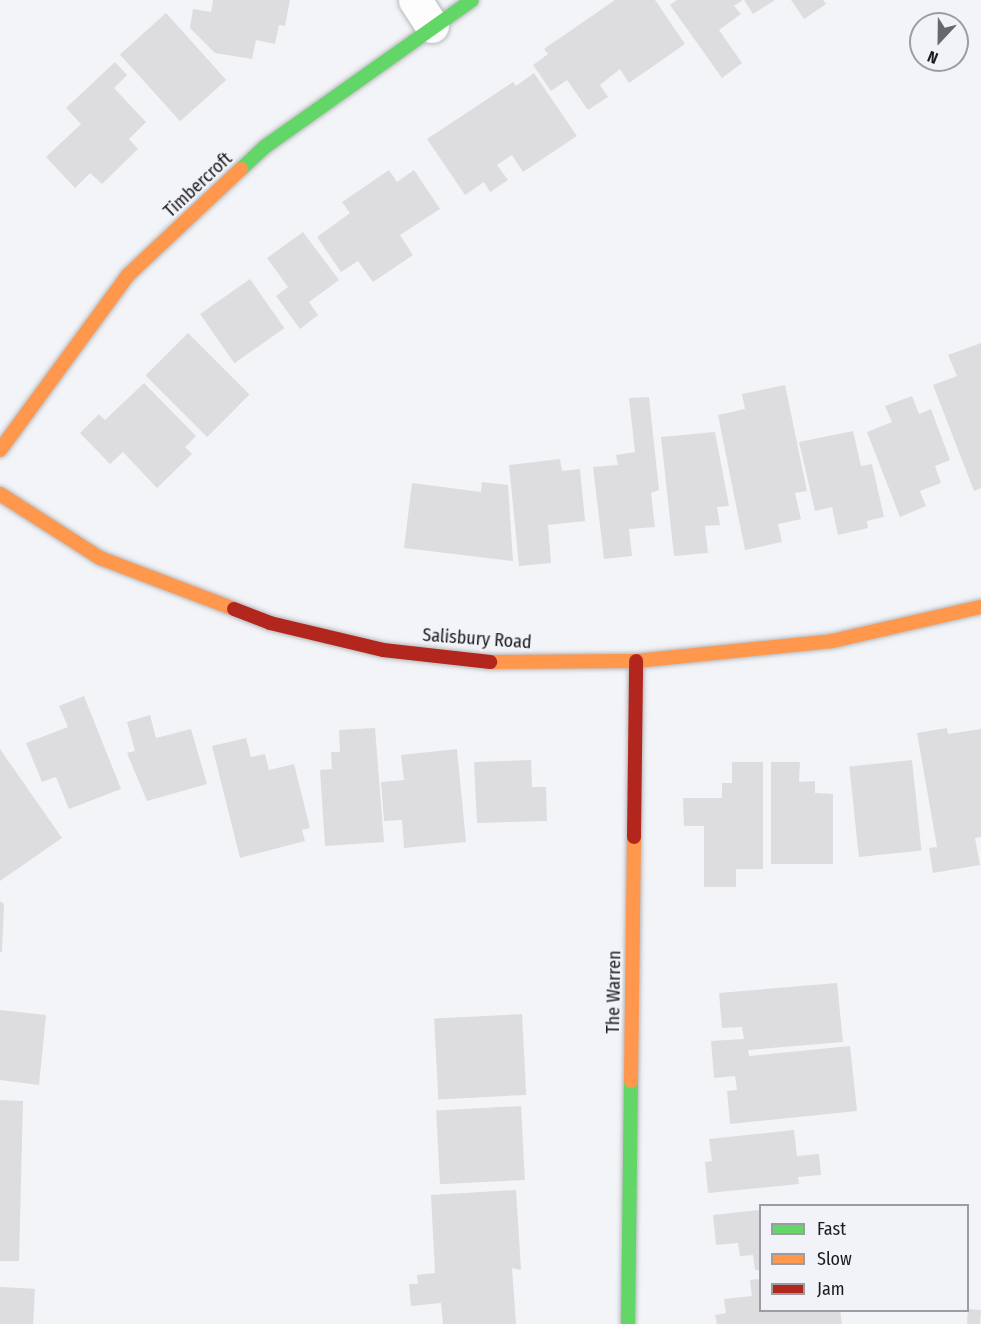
<!DOCTYPE html>
<style>
body{margin:0}
#map{position:relative;width:981px;height:1324px;overflow:hidden;background:#f3f4f8;font-family:"Fira Sans Condensed",sans-serif}
div>[style]{position:absolute}
.building>*{inset:0;background:#dddde0;transform-origin:0 0}
.roads{filter:drop-shadow(0 0 2px #b7b8ba) drop-shadow(0 0 2px #b7b8ba)}
.street>*{height:33px;margin:-16.5px;padding:0 16.5px;transform-origin:16.5px;border-radius:16.5px;background:#fdfdfe}
.fast>*{height:14px;margin:-7px;padding:0 7px;transform-origin:7px;border-radius:7px;background:#63d668}
.slow>*{height:14px;margin:-7px;padding:0 7px;transform-origin:7px;border-radius:7px;background:#ff974d}
.jam>*{height:14px;margin:-7px;padding:0 7px;transform-origin:7px;border-radius:7px;background:#b3261e}
span{translate:-50% -50%;white-space:nowrap;text-align:center;line-height:1.15;-webkit-text-stroke:4.5px #f2f3f9;paint-order:stroke}
.street-label{font-size:18px;color:#1c1c1e}
.legend{position:absolute;left:759px;top:1204px;width:210px;height:108px;box-sizing:border-box;background:#f2f3f9;border:2px solid #9c9da1;margin:0;padding:8px 10px;list-style:none;font-size:18px;color:#1c1c1e}
.legend li{display:flex;align-items:center;gap:12px;height:30px}
.legend b{width:30px;border:2px solid #9c9da1}
.north{position:absolute;left:909px;top:12px;width:60px;height:60px;box-sizing:border-box;background:#f2f3f9;border:2px solid #9c9da1;border-radius:50%;rotate:202deg;font-size:16px;font-weight:700;line-height:24px;text-align:center;color:#1c1c1e}
.north::after{content:'';display:block;margin:auto;width:21px;height:27px;background:#67686a;clip-path:polygon(50% 0,100% 100%,50% 72%,0 100%)}
</style>
<div id="map">
<div class="building">
<i style="clip-path:polygon(213px 0,290px 0,285px 26px,279px 25px,275px 44px,256px 40px,252px 59px,215px 53px,190px 28px,193px 9px,211px 12px)"></i>
<i style="clip-path:polygon(615px 0,655px 0,685px 44px,629px 83px,620px 69px,600px 85px,608px 97px,588px 110px,567px 80px,551px 91px,533px 65px,548px 54px,544px 49px)"></i>
<i style="clip-path:polygon(677px 0,743px 0,734px 6px,741px 14px,719px 30px,742px 63px,722px 78px,670px 5px)"></i>
<i style="clip-path:polygon(744px 0,775px 0,753px 14px)"></i>
<i style="clip-path:polygon(791px 0,823px 0,826px 4px,804px 19px)"></i>
<i style="left:166px;top:13px;width:90px;height:62px;rotate:48deg"></i>
<i style="clip-path:polygon(115px 62px,127px 75px,114px 88px,146px 122px,129px 139px,138px 149px,102px 184px,90px 173px,75px 188px,46px 157px,81px 124px,66px 108px)"></i>
<i style="clip-path:polygon(534px 73px,577px 136px,523px 172px,512px 155px,497px 165px,508px 180px,490px 192px,484px 182px,465px 195px,427px 139px,513px 82px,516px 86px)"></i>
<i style="clip-path:polygon(389px 170px,397px 182px,414px 170px,440px 209px,400px 235px,413px 255px,373px 282px,358px 261px,341px 272px,317px 237px,350px 213px,342px 202px)"></i>
<i style="clip-path:polygon(303px 232px,339px 280px,309px 302px,318px 315px,300px 329px,276px 296px,288px 287px,267px 258px)"></i>
<i style="left:250px;top:279px;width:60px;height:61px;rotate:55deg"></i>
<i style="left:188px;top:333px;width:87px;height:60px;rotate:45deg"></i>
<i style="clip-path:polygon(981px 343px,981px 488px,974px 491px,933px 385px,957px 376px,948px 355px)"></i>
<i style="clip-path:polygon(144px 383px,196px 436px,185px 447px,192px 454px,157px 488px,123px 452px,110px 464px,80px 433px,99px 414px,105px 420px)"></i>
<i style="clip-path:polygon(785px 385px,807px 491px,795px 493px,801px 519px,778px 524px,782px 542px,745px 550px,718px 415px,745px 409px,742px 394px)"></i>
<i style="clip-path:polygon(912px 396px,919px 414px,931px 409px,950px 460px,935px 466px,941px 483px,920px 491px,926px 506px,900px 517px,867px 432px,892px 422px,885px 406px)"></i>
<i style="clip-path:polygon(649px 397px,659px 490px,651px 493px,655px 527px,629px 529px,632px 556px,604px 559px,593px 467px,618px 465px,616px 455px,635px 452px,629px 398px)"></i>
<i style="clip-path:polygon(853px 431px,861px 466px,872px 464px,884px 517px,867px 521px,868px 528px,838px 535px,832px 507px,815px 511px,799px 442px)"></i>
<i style="clip-path:polygon(715px 432px,729px 506px,717px 507px,720px 525px,705px 526px,708px 553px,674px 556px,661px 437px)"></i>
<i style="clip-path:polygon(560px 459px,562px 471px,580px 469px,585px 521px,548px 525px,551px 563px,519px 566px,509px 465px)"></i>
<i style="clip-path:polygon(482px 482px,508px 485px,513px 561px,404px 548px,412px 483px,481px 492px)"></i>
<i style="clip-path:polygon(84px 696px,121px 789px,69px 809px,56px 777px,42px 782px,26px 743px,68px 727px,59px 706px)"></i>
<i style="clip-path:polygon(150px 715px,156px 738px,191px 729px,207px 784px,147px 801px,127px 753px,135px 751px,127px 722px)"></i>
<i style="clip-path:polygon(375px 728px,384px 842px,325px 846px,320px 770px,332px 769px,331px 752px,340px 752px,339px 730px)"></i>
<i style="clip-path:polygon(947px 728px,948px 734px,981px 729px,981px 837px,975px 838px,980px 865px,933px 873px,929px 848px,937px 847px,917px 733px)"></i>
<i style="clip-path:polygon(246px 738px,251px 757px,265px 754px,269px 770px,294px 764px,310px 828px,302px 830px,305px 841px,240px 858px,212px 746px)"></i>
<i style="clip-path:polygon(0 749px,62px 838px,0 881px)"></i>
<i style="clip-path:polygon(457px 749px,466px 842px,404px 848px,402px 820px,384px 821px,381px 782px,404px 780px,401px 755px)"></i>
<i style="clip-path:polygon(531px 760px,532px 787px,546px 787px,547px 821px,477px 823px,474px 762px)"></i>
<i style="left:912px;top:760px;width:91px;height:63px;rotate:84deg"></i>
<i style="clip-path:polygon(732px 762px,763px 762px,763px 869px,736px 869px,736px 887px,704px 887px,704px 826px,684px 826px,683px 798px,722px 798px,722px 783px,732px 783px)"></i>
<i style="clip-path:polygon(771px 762px,800px 762px,799px 782px,815px 781px,815px 793px,833px 794px,833px 864px,771px 864px)"></i>
<i style="clip-path:polygon(0 901px,4px 904px,2px 952px,0 952px)"></i>
<i style="clip-path:polygon(837px 983px,843px 1042px,748px 1050px,749px 1056px,850px 1046px,857px 1111px,730px 1124px,727px 1091px,737px 1090px,735px 1076px,714px 1078px,711px 1041px,744px 1039px,742px 1027px,722px 1028px,719px 993px)"></i>
<i style="clip-path:polygon(0 1010px,46px 1015px,39px 1085px,0 1080px)"></i>
<i style="left:522px;top:1014px;width:81px;height:88px;rotate:87deg"></i>
<i style="clip-path:polygon(0 1100px,23px 1101px,19px 1261px,0 1261px)"></i>
<i style="left:521px;top:1106px;width:74px;height:85px;rotate:87deg"></i>
<i style="clip-path:polygon(794px 1130px,797px 1156px,819px 1154px,821px 1175px,798px 1177px,799px 1184px,708px 1193px,705px 1162px,712px 1161px,709px 1139px)"></i>
<i style="clip-path:polygon(516px 1190px,521px 1270px,512px 1268px,516px 1324px,443px 1324px,441px 1303px,411px 1306px,409px 1284px,418px 1284px,417px 1275px,435px 1273px,431px 1195px)"></i>
<i style="clip-path:polygon(760px 1210px,760px 1270px,755px 1270px,753px 1255px,740px 1256px,738px 1243px,716px 1245px,713px 1215px)"></i>
<i style="clip-path:polygon(760px 1279px,760px 1310px,840px 1310px,842px 1324px,717px 1324px,715px 1315px,726px 1313px,724px 1299px,752px 1296px,750px 1280px)"></i>
<i style="left:0;top:1287px;width:35px;height:37px;rotate:3deg"></i>
<i style="left:968px;top:1309px;width:13px;height:15px;rotate:4deg"></i>
</div>
<div class="roads">
<div class="street">
<i style="left:415px;top:0;width:31px;rotate:57deg"></i>
</div>
<div class="fast">
<i style="left:241px;top:169px;width:34px;rotate:-43deg"></i>
<i style="left:266px;top:146px;width:252px;rotate:-35.3deg"></i>
<i style="left:628px;top:1324px;width:243px;rotate:-89.3deg"></i>
</div>
<div class="slow">
<i style="left:0;top:450px;width:217px;rotate:-53.8deg"></i>
<i style="left:128px;top:275px;width:155px;rotate:-43.2deg"></i>
<i style="left:0;top:494px;width:119px;rotate:32.6deg"></i>
<i style="left:100px;top:558px;width:143px;rotate:20.8deg"></i>
<i style="left:490px;top:662px;width:146px;rotate:-0.4deg"></i>
<i style="left:636px;top:661px;width:197px;rotate:-5.8deg"></i>
<i style="left:832px;top:641px;width:153px;rotate:-12.9deg"></i>
<i style="left:631px;top:1081px;width:244px;rotate:-89.3deg"></i>
</div>
<div class="jam">
<i style="left:234px;top:609px;width:39px;rotate:21deg"></i>
<i style="left:270px;top:623px;width:116px;rotate:13.4deg"></i>
<i style="left:383px;top:650px;width:108px;rotate:6.4deg"></i>
<i style="left:634px;top:837px;width:176px;rotate:-89.3deg"></i>
</div>
</div>
<div class="street-label">
<span style="left:198px;top:185px;rotate:-43deg">Timbercroft</span>
<span style="left:477px;top:639px;rotate:4deg">Salisbury Road</span>
<span style="left:614px;top:992px;rotate:-89deg">The Warren</span>
</div>
<ul class="legend">
<li><b style="height:8px;background:#63d668"></b>Fast</li>
<li><b style="height:8px;background:#ff974d"></b>Slow</li>
<li><b style="height:8px;background:#b3261e"></b>Jam</li>
</ul>
<div class="north">N</div>
</div>
